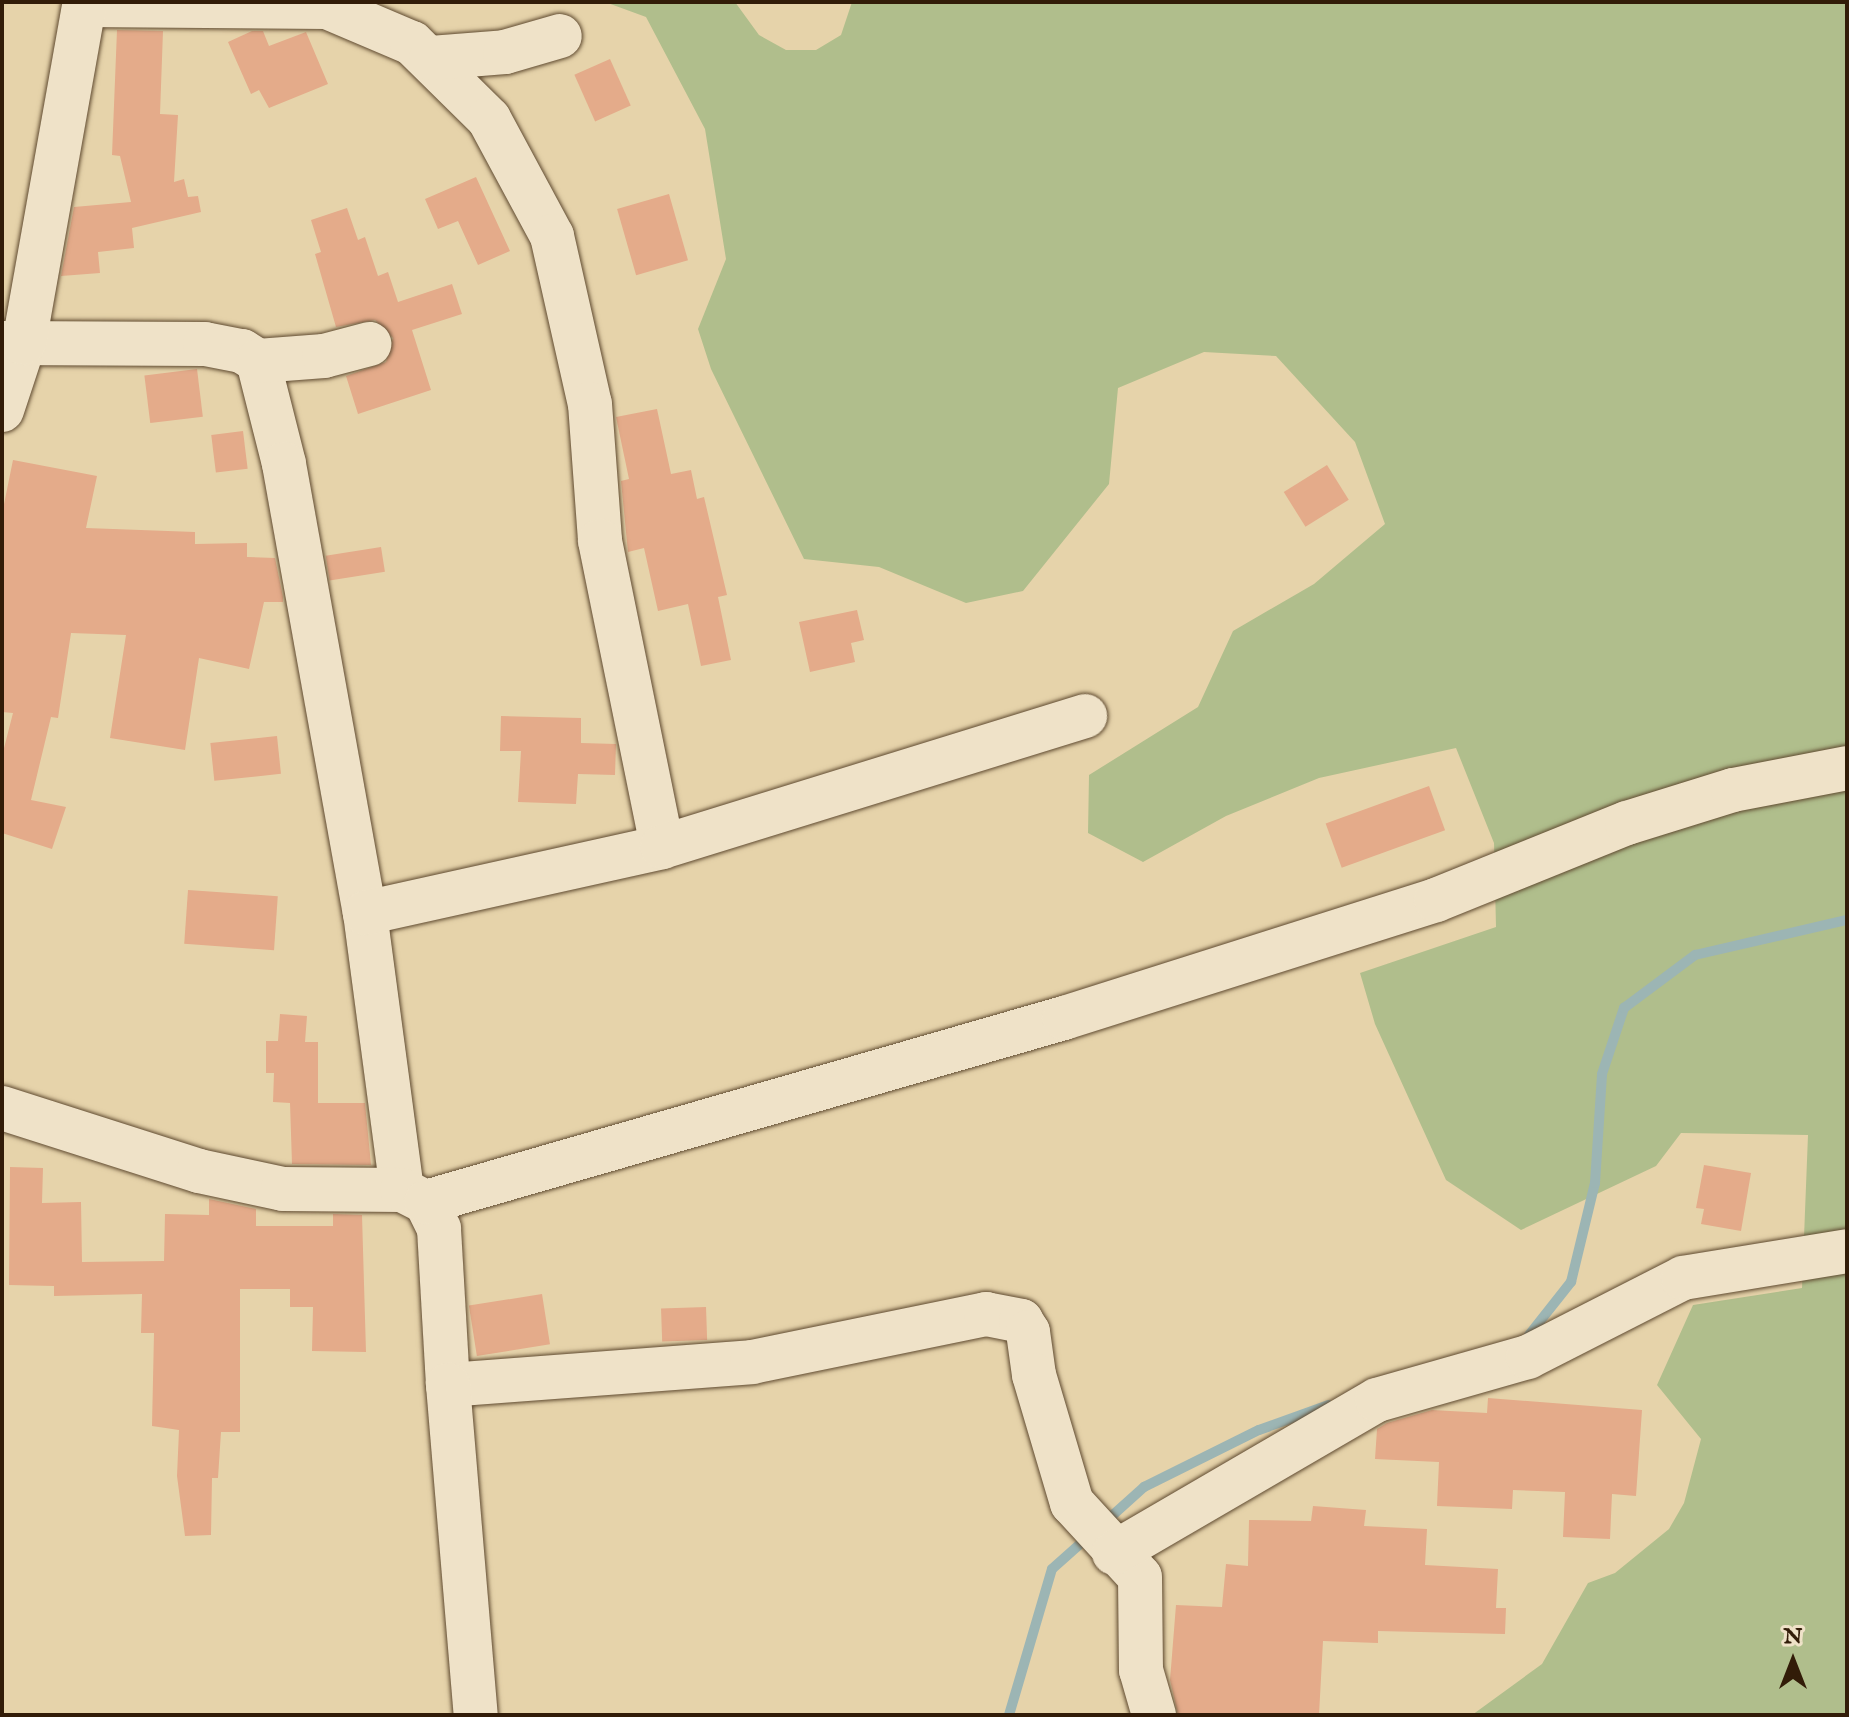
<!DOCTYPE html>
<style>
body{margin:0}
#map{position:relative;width:1849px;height:1717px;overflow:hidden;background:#e6d3aa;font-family:"IM FELL English",serif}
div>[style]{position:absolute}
.green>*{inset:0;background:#b0be8c}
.stream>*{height:10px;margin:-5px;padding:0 5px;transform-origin:5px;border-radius:5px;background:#9cb5b4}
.building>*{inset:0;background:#e4ab8a;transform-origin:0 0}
.roads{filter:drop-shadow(0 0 2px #5f4a30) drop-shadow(0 0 2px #5f4a30)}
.minor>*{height:44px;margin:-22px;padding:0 22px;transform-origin:22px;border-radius:22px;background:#efe2c8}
span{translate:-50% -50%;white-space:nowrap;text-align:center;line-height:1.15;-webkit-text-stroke:6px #efe2c8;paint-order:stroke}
.frame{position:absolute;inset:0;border:4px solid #321c08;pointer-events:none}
.north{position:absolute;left:1753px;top:1621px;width:80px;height:80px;-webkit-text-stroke:6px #efe2c8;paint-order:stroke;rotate:0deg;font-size:22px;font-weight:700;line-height:32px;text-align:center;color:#321c08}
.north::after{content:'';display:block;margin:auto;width:28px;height:36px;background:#321c08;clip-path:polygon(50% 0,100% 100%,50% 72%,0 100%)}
</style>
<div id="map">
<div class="green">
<i style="clip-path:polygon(605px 2px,735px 2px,759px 35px,786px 50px,816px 50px,841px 35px,852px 2px,1847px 2px,1847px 1715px,1472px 1715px,1542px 1664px,1588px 1583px,1615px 1573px,1669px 1529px,1684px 1503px,1701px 1439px,1657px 1385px,1693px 1305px,1802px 1288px,1808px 1135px,1681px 1133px,1656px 1166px,1521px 1230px,1446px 1180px,1375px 1024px,1360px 973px,1496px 927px,1494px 843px,1456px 748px,1319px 778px,1226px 816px,1143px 862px,1088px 833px,1089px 775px,1198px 707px,1233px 631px,1314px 584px,1385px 524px,1355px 442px,1276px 356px,1204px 352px,1118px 388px,1109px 484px,1023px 591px,966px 603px,879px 567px,804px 559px,711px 369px,698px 329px,726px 259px,705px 129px,646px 17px)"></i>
</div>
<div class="stream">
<i style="left:1529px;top:1335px;width:68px;rotate:-51.6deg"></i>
<i style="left:1571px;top:1282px;width:102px;rotate:-76.4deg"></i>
<i style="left:1595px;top:1183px;width:109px;rotate:-86.3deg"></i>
<i style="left:1602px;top:1074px;width:70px;rotate:-71.6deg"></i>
<i style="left:1624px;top:1008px;width:89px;rotate:-36.7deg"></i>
<i style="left:1695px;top:955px;width:156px;rotate:-13deg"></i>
<i style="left:1104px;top:1523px;width:54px;rotate:-42deg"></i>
<i style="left:1144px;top:1487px;width:128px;rotate:-26.4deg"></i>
<i style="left:1259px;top:1430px;width:74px;rotate:-19.7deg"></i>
<i style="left:1009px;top:1715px;width:152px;rotate:-73.6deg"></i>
<i style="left:1052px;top:1569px;width:50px;rotate:-41.7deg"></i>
</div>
<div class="building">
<i style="clip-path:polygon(117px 30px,163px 31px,160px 114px,178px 115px,174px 182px,184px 179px,188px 197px,198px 196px,201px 212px,132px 228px,134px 248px,98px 252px,100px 273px,61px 276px,74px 207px,131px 202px,120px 156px,112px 155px)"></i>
<i style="clip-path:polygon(252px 31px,263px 31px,269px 46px,306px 32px,328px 84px,269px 108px,259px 90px,251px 94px,228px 42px)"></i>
<i style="left:610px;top:59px;width:51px;height:39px;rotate:66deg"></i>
<i style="clip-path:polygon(476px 177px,510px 251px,478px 265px,458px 221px,438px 229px,425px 199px)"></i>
<i style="left:669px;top:194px;width:69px;height:54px;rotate:74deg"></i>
<i style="clip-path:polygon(347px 208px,358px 240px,365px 237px,378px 276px,388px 272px,398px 302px,452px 284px,462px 314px,412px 330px,431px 390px,358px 414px,346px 376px,386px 362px,393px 338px,375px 320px,336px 327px,315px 254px,321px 252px,311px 220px)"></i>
<i style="left:197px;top:369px;width:48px;height:53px;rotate:83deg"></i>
<i style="clip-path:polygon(657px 409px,671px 474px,691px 470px,697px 499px,704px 497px,727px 595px,718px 597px,731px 660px,701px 666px,688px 604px,658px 611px,644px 548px,628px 552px,621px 481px,629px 479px,616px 417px)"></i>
<i style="left:243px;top:431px;width:38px;height:32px;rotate:83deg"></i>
<i style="clip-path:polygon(13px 460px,97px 476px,86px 528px,195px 532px,195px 544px,247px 543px,247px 557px,275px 558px,283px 597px,283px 602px,264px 602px,249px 669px,199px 658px,185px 750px,110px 738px,126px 635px,71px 633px,58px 718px,51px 717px,31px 800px,66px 807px,52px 849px,2px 833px,2px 756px,13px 713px,2px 712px,2px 514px)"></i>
<i style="left:1327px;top:465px;width:41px;height:51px;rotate:58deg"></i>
<i style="left:381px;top:547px;width:25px;height:56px;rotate:81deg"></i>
<i style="clip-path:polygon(857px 610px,864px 640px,851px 643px,855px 662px,810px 672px,799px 622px)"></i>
<i style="clip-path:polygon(501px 716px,581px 718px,581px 743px,616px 744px,615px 775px,578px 774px,576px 804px,518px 802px,521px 751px,500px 751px)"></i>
<i style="left:277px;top:736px;width:38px;height:67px;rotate:84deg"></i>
<i style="left:1429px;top:786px;width:47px;height:110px;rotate:70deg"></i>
<i style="left:188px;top:890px;width:90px;height:54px;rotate:4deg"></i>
<i style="clip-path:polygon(280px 1014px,307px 1016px,305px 1042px,318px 1042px,318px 1103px,365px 1103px,371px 1165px,292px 1164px,290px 1103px,273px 1102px,274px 1073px,266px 1073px,266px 1041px,278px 1041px)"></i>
<i style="clip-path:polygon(1704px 1165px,1751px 1173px,1741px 1231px,1701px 1224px,1704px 1209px,1696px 1208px)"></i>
<i style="clip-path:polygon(10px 1167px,43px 1168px,42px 1203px,81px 1202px,82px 1262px,164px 1261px,165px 1214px,209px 1215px,209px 1199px,256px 1209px,256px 1226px,333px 1226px,333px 1214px,362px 1215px,366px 1352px,312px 1351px,313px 1307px,290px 1307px,290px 1289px,240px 1289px,240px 1432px,221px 1432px,218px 1478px,212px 1478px,211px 1535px,185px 1536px,177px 1476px,179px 1430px,152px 1426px,154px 1333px,141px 1333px,142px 1294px,54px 1296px,54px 1286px,9px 1285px)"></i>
<i style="left:542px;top:1294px;width:51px;height:74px;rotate:81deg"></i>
<i style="left:706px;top:1307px;width:33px;height:45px;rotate:88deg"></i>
<i style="clip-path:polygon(1488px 1398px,1642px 1410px,1636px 1496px,1612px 1494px,1610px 1539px,1563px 1537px,1565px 1492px,1513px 1490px,1512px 1509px,1437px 1506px,1439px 1462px,1375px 1459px,1377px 1429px,1387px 1423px,1432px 1410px,1487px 1413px)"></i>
<i style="clip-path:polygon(1313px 1506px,1366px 1510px,1364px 1526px,1427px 1529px,1425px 1565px,1498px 1569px,1496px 1608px,1506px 1608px,1505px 1634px,1378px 1631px,1378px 1643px,1323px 1641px,1319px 1715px,1178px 1715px,1170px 1680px,1176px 1605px,1222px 1607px,1226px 1564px,1248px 1566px,1249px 1520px,1311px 1521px)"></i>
</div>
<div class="roads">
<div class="minor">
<i style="left:85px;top:5px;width:242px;rotate:0.5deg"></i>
<i style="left:327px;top:7px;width:92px;rotate:23deg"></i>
<i style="left:412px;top:43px;width:108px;rotate:44.6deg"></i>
<i style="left:489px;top:119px;width:133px;rotate:61.7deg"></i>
<i style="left:552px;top:236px;width:172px;rotate:77.3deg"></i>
<i style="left:590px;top:404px;width:137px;rotate:85.8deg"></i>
<i style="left:600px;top:541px;width:312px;rotate:78.5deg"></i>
<i style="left:431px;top:58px;width:74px;rotate:-4.6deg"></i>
<i style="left:505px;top:52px;width:57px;rotate:-16.2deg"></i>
<i style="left:2px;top:343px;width:203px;rotate:0.3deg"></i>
<i style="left:205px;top:344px;width:38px;rotate:11deg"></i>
<i style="left:242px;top:351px;width:19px;rotate:32deg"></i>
<i style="left:258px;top:361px;width:106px;rotate:75.8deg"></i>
<i style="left:284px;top:464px;width:456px;rotate:79.8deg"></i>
<i style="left:365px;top:913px;width:279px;rotate:82.4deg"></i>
<i style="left:258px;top:361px;width:66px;rotate:-4.3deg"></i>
<i style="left:324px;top:356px;width:47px;rotate:-14.9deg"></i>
<i style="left:2px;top:410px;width:71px;rotate:-71.8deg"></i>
<i style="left:24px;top:343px;width:346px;rotate:-79.9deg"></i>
<i style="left:365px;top:913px;width:304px;rotate:-12.5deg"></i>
<i style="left:662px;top:847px;width:443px;rotate:-17.2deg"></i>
<i style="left:2px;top:1108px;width:207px;rotate:17.7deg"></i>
<i style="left:199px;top:1171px;width:86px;rotate:12.1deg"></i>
<i style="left:283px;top:1189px;width:119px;rotate:0.5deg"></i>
<i style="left:402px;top:1190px;width:27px;rotate:27deg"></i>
<i style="left:426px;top:1202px;width:30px;rotate:64deg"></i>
<i style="left:439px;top:1229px;width:156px;rotate:86.7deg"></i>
<i style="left:448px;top:1385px;width:305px;rotate:-4.3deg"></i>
<i style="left:752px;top:1362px;width:239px;rotate:-11.6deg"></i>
<i style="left:986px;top:1314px;width:36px;rotate:11deg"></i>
<i style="left:1021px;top:1321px;width:13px;rotate:58deg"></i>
<i style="left:1028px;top:1332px;width:43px;rotate:82.1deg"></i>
<i style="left:1034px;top:1375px;width:134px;rotate:73.5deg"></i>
<i style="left:1072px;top:1503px;width:100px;rotate:47.4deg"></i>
<i style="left:1140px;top:1577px;width:93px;rotate:89.4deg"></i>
<i style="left:1141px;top:1670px;width:47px;rotate:73.9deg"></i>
<i style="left:426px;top:1202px;width:664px;rotate:-16.09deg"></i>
<i style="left:1064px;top:1018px;width:390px;rotate:-17.6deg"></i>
<i style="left:1436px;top:900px;width:206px;rotate:-22deg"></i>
<i style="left:1627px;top:823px;width:111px;rotate:-17.3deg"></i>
<i style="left:1733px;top:790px;width:116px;rotate:-10.9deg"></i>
<i style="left:448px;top:1385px;width:331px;rotate:85.2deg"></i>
<i style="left:1114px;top:1553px;width:304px;rotate:-30.2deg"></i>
<i style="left:1377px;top:1400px;width:157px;rotate:-15.9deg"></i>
<i style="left:1528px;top:1357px;width:174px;rotate:-27deg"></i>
<i style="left:1683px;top:1278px;width:166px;rotate:-9.3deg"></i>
</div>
</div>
<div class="frame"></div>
<div class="north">N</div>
</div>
